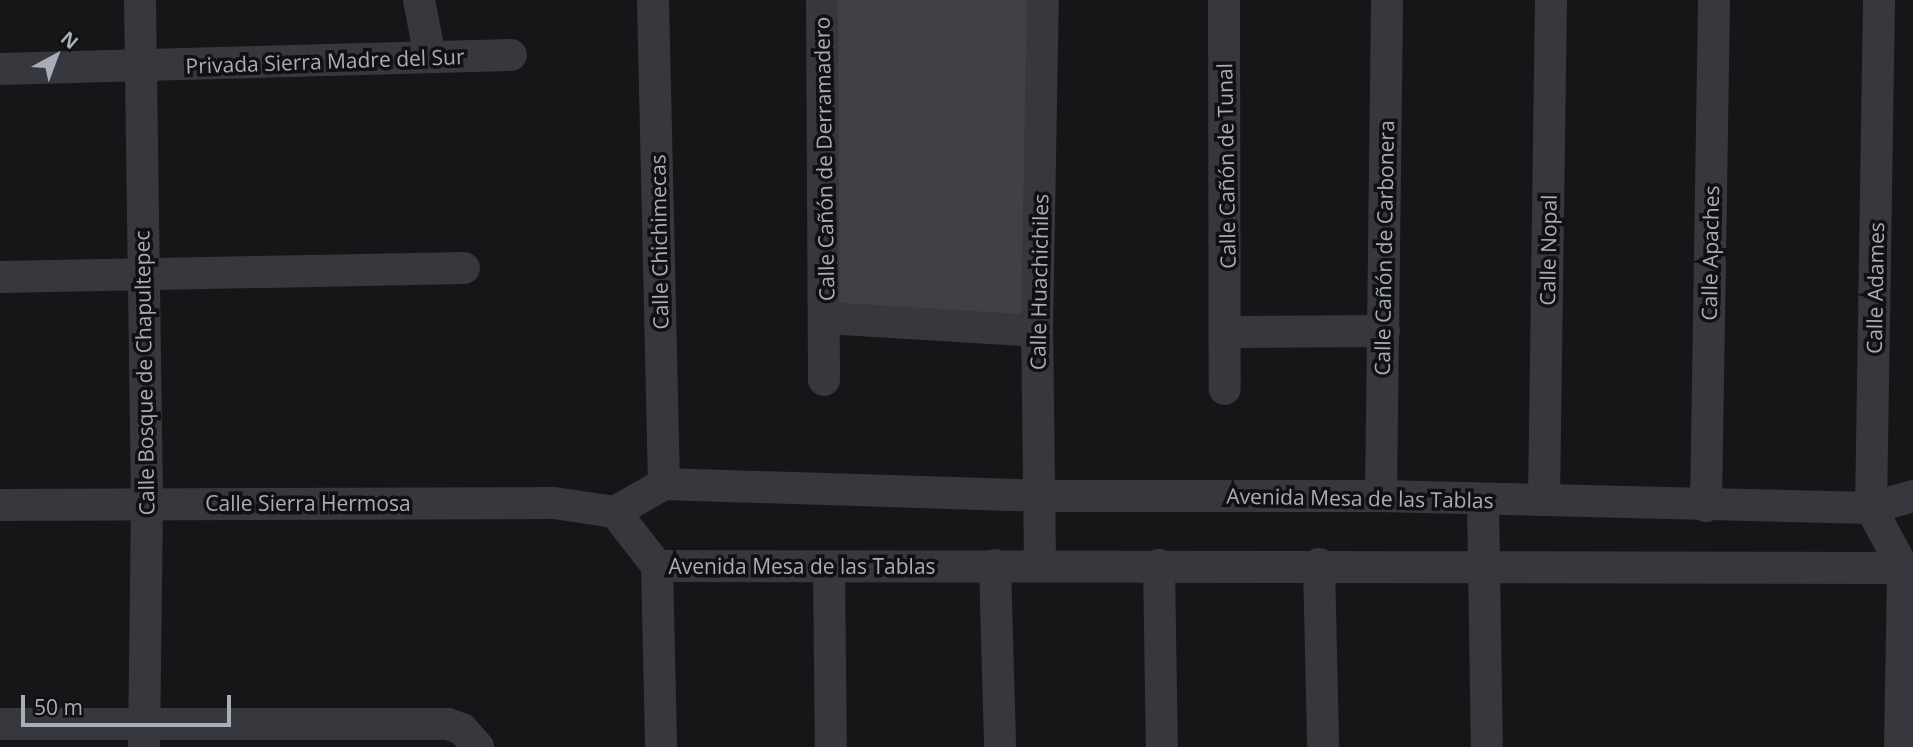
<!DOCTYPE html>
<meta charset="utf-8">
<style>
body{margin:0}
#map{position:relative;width:1913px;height:747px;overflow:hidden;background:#161618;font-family:"Open Sans",sans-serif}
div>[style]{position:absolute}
.building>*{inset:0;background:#404145;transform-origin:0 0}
.minor>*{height:32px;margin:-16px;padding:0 16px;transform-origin:16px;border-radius:16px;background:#37383d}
span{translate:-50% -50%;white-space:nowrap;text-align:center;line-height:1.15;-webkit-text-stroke:7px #111113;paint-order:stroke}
.street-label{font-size:21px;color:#a8adb8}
.north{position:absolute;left:21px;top:21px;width:70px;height:70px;-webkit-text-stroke:5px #111113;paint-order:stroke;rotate:41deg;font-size:19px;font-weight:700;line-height:28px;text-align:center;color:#a8adb8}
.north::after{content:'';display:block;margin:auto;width:24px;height:32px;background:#a8adb8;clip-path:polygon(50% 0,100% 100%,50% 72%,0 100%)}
.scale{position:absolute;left:21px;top:695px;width:210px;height:32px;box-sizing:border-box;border:4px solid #a8adb8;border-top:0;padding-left:9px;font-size:21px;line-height:24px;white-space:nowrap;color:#a8adb8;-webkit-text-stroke:5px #111113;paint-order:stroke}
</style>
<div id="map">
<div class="building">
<i style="left:828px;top:0;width:215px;height:318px"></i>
</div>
<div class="minor">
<i style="left:140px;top:0;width:502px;rotate:89.2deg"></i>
<i style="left:147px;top:502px;width:245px;rotate:90.7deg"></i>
<i style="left:419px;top:0;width:58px;rotate:79.1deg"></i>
<i style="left:653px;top:0;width:484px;rotate:88.7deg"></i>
<i style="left:822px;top:0;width:380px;rotate:89.7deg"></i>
<i style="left:1224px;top:0;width:389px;rotate:89.9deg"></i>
<i style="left:1879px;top:0;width:508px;rotate:90.9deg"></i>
<i style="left:1871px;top:508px;width:68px;rotate:61.9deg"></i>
<i style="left:0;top:69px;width:511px;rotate:-1.57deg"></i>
<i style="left:0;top:277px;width:464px;rotate:-1.1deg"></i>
<i style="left:826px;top:318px;width:211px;rotate:3.5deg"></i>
<i style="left:1227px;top:332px;width:157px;rotate:-0.4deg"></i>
<i style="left:1381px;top:496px;width:496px;rotate:-89.3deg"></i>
<i style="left:1544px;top:500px;width:500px;rotate:-89.2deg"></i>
<i style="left:1483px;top:501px;width:246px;rotate:89.1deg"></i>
<i style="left:0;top:505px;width:554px;rotate:-0.21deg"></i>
<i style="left:554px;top:503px;width:62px;rotate:8.4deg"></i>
<i style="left:1706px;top:506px;width:506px;rotate:-89.09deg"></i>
<i style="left:615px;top:512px;width:68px;rotate:52.1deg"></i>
<i style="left:657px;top:566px;width:1256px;rotate:0.09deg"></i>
<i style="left:615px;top:512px;width:56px;rotate:-29.7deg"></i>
<i style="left:664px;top:484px;width:376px;rotate:1.8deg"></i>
<i style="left:1040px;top:496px;width:341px"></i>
<i style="left:1381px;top:496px;width:490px;rotate:1.4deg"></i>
<i style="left:1871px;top:508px;width:44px;rotate:-15.9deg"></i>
<i style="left:1040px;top:564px;width:233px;rotate:-90.7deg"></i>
<i style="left:1037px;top:331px;width:331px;rotate:-89deg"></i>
<i style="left:1319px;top:564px;width:183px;rotate:88.7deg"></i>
<i style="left:995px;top:565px;width:182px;rotate:88.4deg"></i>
<i style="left:1159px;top:565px;width:182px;rotate:89.1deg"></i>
<i style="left:657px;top:566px;width:181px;rotate:88.7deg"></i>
<i style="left:829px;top:568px;width:179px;rotate:89.4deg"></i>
<i style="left:0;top:724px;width:448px"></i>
<i style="left:448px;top:724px;width:15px;rotate:20deg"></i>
<i style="left:462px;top:729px;width:24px;rotate:48deg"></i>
<i style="left:1900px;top:747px;width:179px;rotate:-89deg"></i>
</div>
<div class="street-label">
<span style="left:325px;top:61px;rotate:-2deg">Privada Sierra Madre del Sur</span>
<span style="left:824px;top:159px;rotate:-91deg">Calle Cañón de Derramadero</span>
<span style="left:1226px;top:166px;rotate:-91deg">Calle Cañón de Tunal</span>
<span style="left:659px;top:242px;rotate:-91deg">Calle Chichimecas</span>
<span style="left:1384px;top:248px;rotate:-89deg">Calle Cañón de Carbonera</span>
<span style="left:1548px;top:250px;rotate:-89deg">Calle Nopal</span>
<span style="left:1710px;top:253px;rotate:-89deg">Calle Apaches</span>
<span style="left:1039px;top:282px;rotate:-89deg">Calle Huachichiles</span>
<span style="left:1875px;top:288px;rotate:-89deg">Calle Adames</span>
<span style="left:144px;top:373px;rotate:-91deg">Calle Bosque de Chapultepec</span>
<span style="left:1360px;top:498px;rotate:1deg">Avenida Mesa de las Tablas</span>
<span style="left:308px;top:503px">Calle Sierra Hermosa</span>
<span style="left:802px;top:566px">Avenida Mesa de las Tablas</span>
</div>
<div class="north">N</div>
<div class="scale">50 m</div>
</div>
